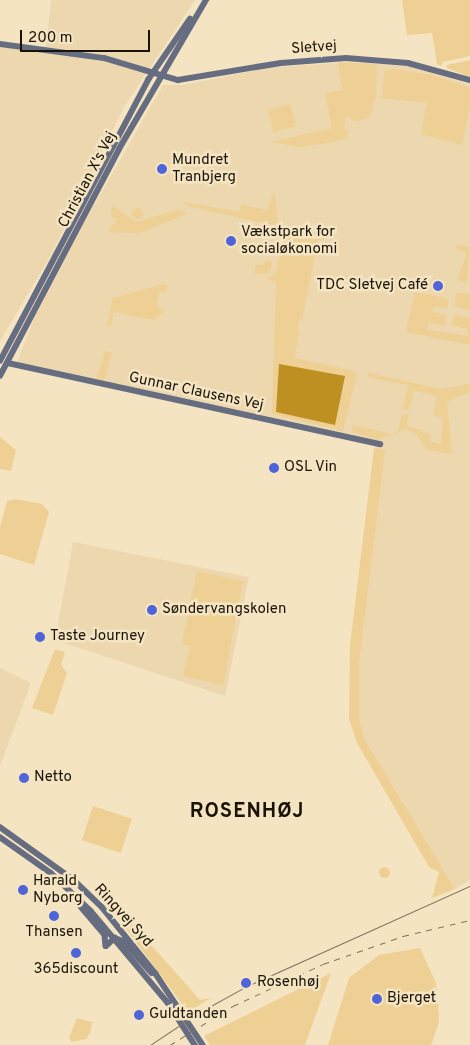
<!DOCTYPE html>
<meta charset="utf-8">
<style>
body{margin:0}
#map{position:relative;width:470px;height:1045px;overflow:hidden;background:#f5e4c2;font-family:Overpass,sans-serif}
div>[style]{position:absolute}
.built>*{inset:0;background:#ecd7af}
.green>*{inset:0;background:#eed094;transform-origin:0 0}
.round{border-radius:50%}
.water>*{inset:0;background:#be8f21}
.secondary>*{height:5.5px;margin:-2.75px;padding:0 2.75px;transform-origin:2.75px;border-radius:2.75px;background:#676d81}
.tram>*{height:1px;margin:-0.5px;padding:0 0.5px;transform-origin:0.5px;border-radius:0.5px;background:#7e735d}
.rail>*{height:1px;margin-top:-0.5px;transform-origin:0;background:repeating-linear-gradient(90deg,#7e735d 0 6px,transparent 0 12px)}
.dots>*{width:14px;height:14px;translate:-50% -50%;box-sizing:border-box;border:2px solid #f5e4c2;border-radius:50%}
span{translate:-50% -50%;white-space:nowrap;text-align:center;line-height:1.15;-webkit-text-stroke:5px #f5e4c2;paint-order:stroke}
.street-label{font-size:15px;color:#191307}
.poi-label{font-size:15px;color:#191307}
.left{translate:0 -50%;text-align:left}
.right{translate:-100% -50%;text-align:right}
.district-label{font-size:20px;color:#191307;font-weight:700;letter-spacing:1px}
.scale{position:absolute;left:20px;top:30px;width:130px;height:22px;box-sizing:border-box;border:2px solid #191307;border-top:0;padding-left:6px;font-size:15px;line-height:18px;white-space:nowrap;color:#191307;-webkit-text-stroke:4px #f5e4c2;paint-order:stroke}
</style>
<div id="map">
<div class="built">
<i style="clip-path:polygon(51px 0,195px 0,124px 107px,51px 255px,0 341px,0 41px,46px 47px)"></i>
<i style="clip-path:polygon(347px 62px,407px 66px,470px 84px,470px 880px,455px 889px,364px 738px,359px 717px,359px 666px,384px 450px,374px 448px,376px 444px,15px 367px,36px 315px,84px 223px,163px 85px,183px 85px,267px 68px)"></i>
<i style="clip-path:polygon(73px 542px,249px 577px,225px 696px,61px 642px,56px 635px)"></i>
<i style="clip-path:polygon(0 668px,31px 683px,0 766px)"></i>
</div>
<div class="green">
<i style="clip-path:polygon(402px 0,470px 0,470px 56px,443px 62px,441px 66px,437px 64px,432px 33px,407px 35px)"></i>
<i style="clip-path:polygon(470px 60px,470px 77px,447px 68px,447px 65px)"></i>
<i style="clip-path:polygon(338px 62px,377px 64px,376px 96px,370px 117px,357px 122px,346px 116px,344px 129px,349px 130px,346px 138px,340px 141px,300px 147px,271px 142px,332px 128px,325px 93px,342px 90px)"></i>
<i style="clip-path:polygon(393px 69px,432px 75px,470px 88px,470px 106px,462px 145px,421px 134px,427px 103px,382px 98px,384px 71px)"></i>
<i style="left:290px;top:104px;width:23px;height:23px;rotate:75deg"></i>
<i style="clip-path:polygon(272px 194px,275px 195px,278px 226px,187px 206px,183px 202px,239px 212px,241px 205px,268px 210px)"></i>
<i style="clip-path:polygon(114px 206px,136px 222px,178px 210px,189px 213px,139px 233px,110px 232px,108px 230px,118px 219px,112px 217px,111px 210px)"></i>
<i class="round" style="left:131.5px;top:207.5px;width:11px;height:11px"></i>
<i style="clip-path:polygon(288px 227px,325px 234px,324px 240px,318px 239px,302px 320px,299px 319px,297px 330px,300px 331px,294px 358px,354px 371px,357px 375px,343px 431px,272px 414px,276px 282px,267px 279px,275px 274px,280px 254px,278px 238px,285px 237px)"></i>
<i style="clip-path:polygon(457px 245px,470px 247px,467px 283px,457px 280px,467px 254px,456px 249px)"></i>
<i style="clip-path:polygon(265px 260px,272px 261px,270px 273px,254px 274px,256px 264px,263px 265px)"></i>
<i style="clip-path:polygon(164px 284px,167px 285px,167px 292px,159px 291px,157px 306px,164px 311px,154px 320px,114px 312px,111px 326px,107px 326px,113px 298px)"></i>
<i style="clip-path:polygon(415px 292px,449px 299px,447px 309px,434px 306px,433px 312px,447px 315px,445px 326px,428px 322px,427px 330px,468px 336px,467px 329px,451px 325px,454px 314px,470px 318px,470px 345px,406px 332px)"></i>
<i style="clip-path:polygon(456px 293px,470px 294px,470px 310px,455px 307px)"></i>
<i style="left:105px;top:351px;width:7px;height:29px;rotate:16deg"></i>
<i style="clip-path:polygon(368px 373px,441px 389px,470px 384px,470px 392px,447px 402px,452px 454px,427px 450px,417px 435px,407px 429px,378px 440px,352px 432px,353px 425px,392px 434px,398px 431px,402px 414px,409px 415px,406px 426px,422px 430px,422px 432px,431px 434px,430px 442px,441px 444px,443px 418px,433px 415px,437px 396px,414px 391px,409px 410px,403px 409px,408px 385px,367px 377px)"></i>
<i style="clip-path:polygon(0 437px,16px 450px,11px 471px,0 469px)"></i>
<i style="clip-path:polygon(374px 448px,385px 450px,359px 666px,359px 717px,364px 738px,455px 889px,432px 898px,439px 872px,429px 867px,357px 743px,349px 719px,350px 645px)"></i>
<i style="clip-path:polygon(15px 499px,42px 504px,49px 512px,34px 565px,0 554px,0 528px,7px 501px)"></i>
<i style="clip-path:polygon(197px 571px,243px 581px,223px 685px,183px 676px,190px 646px,182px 644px)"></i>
<i style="clip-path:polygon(55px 649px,65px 652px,61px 665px,67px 673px,53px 715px,32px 708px)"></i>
<i style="left:93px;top:806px;width:41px;height:36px;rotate:18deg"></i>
<i class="round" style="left:378.5px;top:866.5px;width:11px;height:11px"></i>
<i style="clip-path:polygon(119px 914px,131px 922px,141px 934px,121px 922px,117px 917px)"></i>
<i style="clip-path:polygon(124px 926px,145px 938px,200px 1000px,211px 998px,188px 1012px)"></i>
<i style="clip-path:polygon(420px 948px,436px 983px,438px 1001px,439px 1022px,431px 1045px,328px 1045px,349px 978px,379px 955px)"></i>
<i style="clip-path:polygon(331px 973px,305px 1045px,210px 1045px,204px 1036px)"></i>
<i style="clip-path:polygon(77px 1018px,92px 1022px,91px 1031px,86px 1039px,72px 1042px,69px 1038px)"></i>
</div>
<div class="water">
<i style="clip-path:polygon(279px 364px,345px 376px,335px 425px,276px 412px)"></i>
</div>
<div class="secondary">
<i style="left:0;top:44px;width:105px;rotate:7.7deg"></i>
<i style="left:104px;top:58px;width:77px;rotate:16.6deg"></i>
<i style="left:178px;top:80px;width:104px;rotate:-9.4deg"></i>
<i style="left:281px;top:63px;width:65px;rotate:-4.4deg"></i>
<i style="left:346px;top:58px;width:62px;rotate:4.6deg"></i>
<i style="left:408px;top:63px;width:64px;rotate:15.3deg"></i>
<i style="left:0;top:361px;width:318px;rotate:-62.2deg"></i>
<i style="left:148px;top:80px;width:74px;rotate:-55.5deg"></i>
<i style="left:8px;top:363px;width:381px;rotate:12.3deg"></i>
<i style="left:0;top:376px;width:256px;rotate:-62.3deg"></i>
<i style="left:119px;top:149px;width:173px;rotate:-59.7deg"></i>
<i style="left:0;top:827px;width:91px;rotate:35.6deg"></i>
<i style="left:74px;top:880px;width:39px;rotate:44deg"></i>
<i style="left:102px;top:907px;width:86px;rotate:51.1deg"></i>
<i style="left:156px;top:974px;width:85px;rotate:56.5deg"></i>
<i style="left:0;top:837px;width:62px;rotate:35.2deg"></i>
<i style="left:51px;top:873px;width:55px;rotate:43.5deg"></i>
<i style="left:91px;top:911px;width:121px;rotate:50deg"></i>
<i style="left:169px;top:1004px;width:49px;rotate:57.6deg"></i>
<i style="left:70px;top:894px;width:54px;rotate:49.5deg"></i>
<i style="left:105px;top:935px;width:11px;rotate:85deg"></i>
<i style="left:106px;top:946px;width:12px;rotate:-42deg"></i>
<i style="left:115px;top:938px;width:9px;rotate:21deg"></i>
<i style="left:123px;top:941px;width:43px;rotate:47.8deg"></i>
</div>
<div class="tram">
<i style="left:150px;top:1045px;width:58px;rotate:-33.7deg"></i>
<i style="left:198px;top:1013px;width:56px;rotate:-28.9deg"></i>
<i style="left:247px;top:986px;width:244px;rotate:-24.2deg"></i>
</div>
<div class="rail">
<i style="left:170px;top:1045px;width:74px;rotate:-31.8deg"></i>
<i style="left:233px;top:1006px;width:99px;rotate:-25deg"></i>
<i style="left:323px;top:964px;width:85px;rotate:-19.3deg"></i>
<i style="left:403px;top:936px;width:69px;rotate:-13.4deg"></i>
</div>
<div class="dots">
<i style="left:162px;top:169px;background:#4f64d9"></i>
<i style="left:231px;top:241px;background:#4f64d9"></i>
<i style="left:438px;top:286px;background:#4f64d9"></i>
<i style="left:274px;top:468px;background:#4f64d9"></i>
<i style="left:152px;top:610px;background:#4f64d9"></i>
<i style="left:40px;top:637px;background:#4f64d9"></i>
<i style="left:24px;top:778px;background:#4f64d9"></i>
<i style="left:23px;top:890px;background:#4f64d9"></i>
<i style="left:54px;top:916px;background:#4f64d9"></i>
<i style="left:76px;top:953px;background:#4f64d9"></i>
<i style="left:246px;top:983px;background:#4f64d9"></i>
<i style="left:377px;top:999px;background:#4f64d9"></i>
<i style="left:139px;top:1015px;background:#4f64d9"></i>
</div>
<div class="street-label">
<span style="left:314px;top:48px;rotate:-4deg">Sletvej</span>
<span style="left:88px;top:180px;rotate:-62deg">Christian X's Vej</span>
<span style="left:196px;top:392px;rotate:12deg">Gunnar Clausens Vej</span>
<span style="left:123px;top:916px;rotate:48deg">Ringvej Syd</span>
</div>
<div class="poi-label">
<span class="left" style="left:172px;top:169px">Mundret<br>Tranbjerg</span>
<span class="left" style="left:241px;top:241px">Vækstpark for<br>socialøkonomi</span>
<span class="right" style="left:428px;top:286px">TDC Sletvej Café</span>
<span class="left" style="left:284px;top:468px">OSL Vin</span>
<span class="left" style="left:162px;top:610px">Søndervangskolen</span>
<span class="left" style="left:50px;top:637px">Taste Journey</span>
<span class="left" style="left:34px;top:778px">Netto</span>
<span class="left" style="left:33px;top:890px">Harald<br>Nyborg</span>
<span style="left:54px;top:933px">Thansen</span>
<span style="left:76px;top:970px">365discount</span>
<span class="left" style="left:257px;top:983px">Rosenhøj</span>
<span class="left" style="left:387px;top:999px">Bjerget</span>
<span class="left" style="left:149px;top:1015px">Guldtanden</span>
</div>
<div class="district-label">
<span style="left:247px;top:812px">ROSENHØJ</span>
</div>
<div class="scale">200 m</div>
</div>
